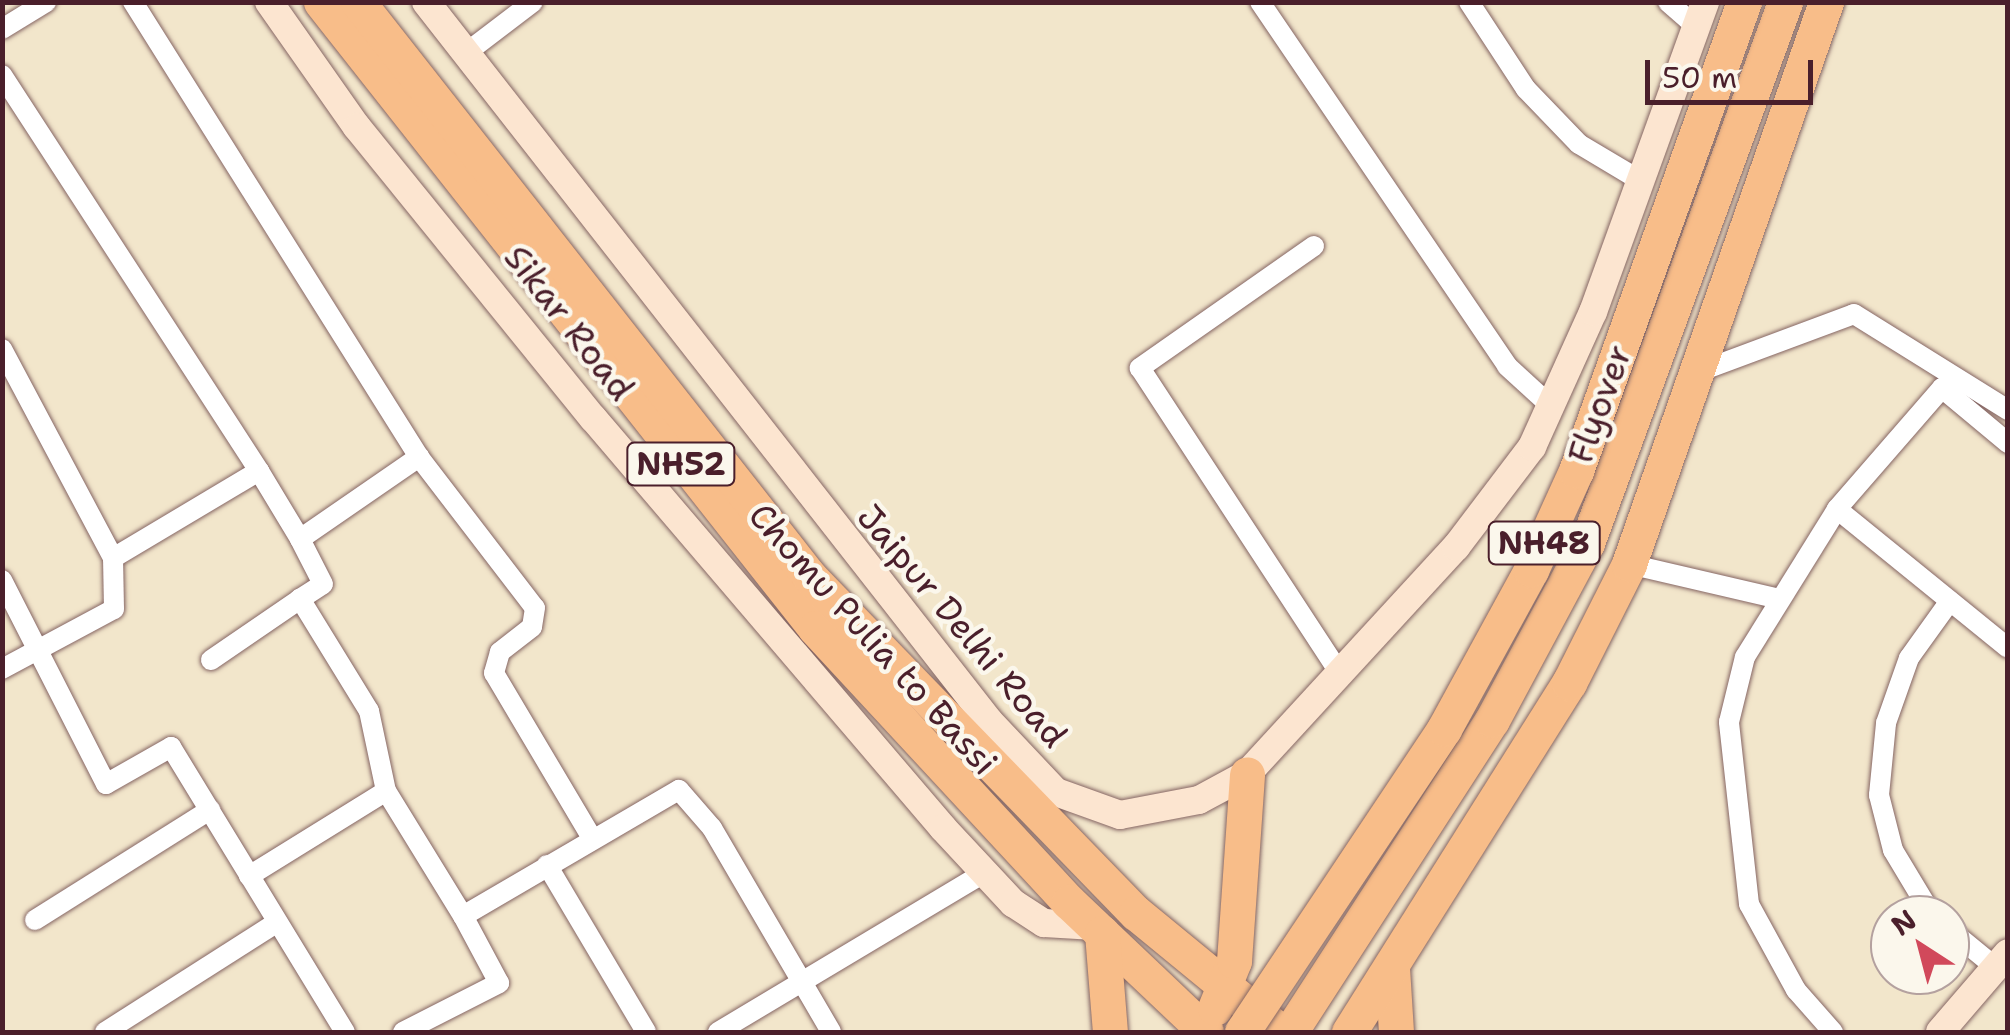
<!DOCTYPE html>
<style>
body{margin:0}
#map{position:relative;width:2010px;height:1035px;overflow:hidden;background:#f2e6cb;font-family:"Shantell Sans",sans-serif}
div>[style]{position:absolute}
.roads{filter:drop-shadow(0 0 2px #856563) drop-shadow(0 0 2px #856563)}
.street>*{height:20px;margin:-10px;padding:0 10px;transform-origin:10px;border-radius:10px;background:#fff}
.secondary>*{height:28px;margin:-14px;padding:0 14px;transform-origin:14px;border-radius:14px;background:#fce5d0}
.highway>*{height:35px;margin:-17.5px;padding:0 17.5px;transform-origin:17.5px;border-radius:17.5px;background:#f8bd89}
.bridges{filter:drop-shadow(0 0 2px #856563) drop-shadow(0 0 2px #856563)}
.highway-bridge>*{height:35px;margin:-17.5px;padding:0 17.5px;transform-origin:17.5px;border-radius:17.5px;background:#f8bd89}
span{translate:-50% -50%;white-space:nowrap;text-align:center;line-height:1.15;-webkit-text-stroke:9px #fbf7ec;paint-order:stroke}
.shield-label span{padding:2px 8px;background:#fbf7ec;border:2px solid;border-radius:8px;-webkit-text-stroke-width:0}
.shield-label{font-size:32px;color:#4a1f2b;font-weight:700}
.street-label{font-size:35px;color:#4a1f2b}
.frame{position:absolute;inset:0;border:5px solid #4a1f2b;pointer-events:none}
.north{position:absolute;left:1870px;top:895px;width:100px;height:100px;box-sizing:border-box;background:#fbf7ec;border:2px solid #b4a19f;border-radius:50%;rotate:324deg;font-size:28px;font-weight:700;line-height:40px;text-align:center;color:#4a1f2b}
.north::after{content:'';display:block;margin:auto;width:35px;height:45px;background:#d1495b;clip-path:polygon(50% 0,100% 100%,50% 72%,0 100%)}
.scale{position:absolute;left:1645px;top:60px;width:168px;height:45px;box-sizing:border-box;border:5px solid #4a1f2b;border-top:0;padding-left:12px;font-size:30px;line-height:35px;white-space:nowrap;color:#4a1f2b;-webkit-text-stroke:8px #fbf7ec;paint-order:stroke}
</style>
<div id="map">
<div class="roads">
<div class="street">
<i style="left:133px;top:2px;width:537px;rotate:57.85deg"></i>
<i style="left:1260px;top:2px;width:440px;rotate:55.8deg"></i>
<i style="left:1507px;top:366px;width:62px;rotate:42.4deg"></i>
<i style="left:1469px;top:2px;width:104px;rotate:56.8deg"></i>
<i style="left:1526px;top:89px;width:76px;rotate:46.1deg"></i>
<i style="left:1579px;top:144px;width:72px;rotate:30.8deg"></i>
<i style="left:1668px;top:2px;width:37px;rotate:41deg"></i>
<i style="left:2px;top:29px;width:52px;rotate:-31.5deg"></i>
<i style="left:466px;top:53px;width:84px;rotate:-37.3deg"></i>
<i style="left:2px;top:75px;width:472px;rotate:57deg"></i>
<i style="left:1314px;top:246px;width:213px;rotate:145deg"></i>
<i style="left:1140px;top:368px;width:367px;rotate:56.8deg"></i>
<i style="left:2px;top:349px;width:237px;rotate:62deg"></i>
<i style="left:113px;top:558px;width:170px;rotate:-30.8deg"></i>
<i style="left:259px;top:471px;width:79px;rotate:58.9deg"></i>
<i style="left:1701px;top:371px;width:163px;rotate:-20.4deg"></i>
<i style="left:1854px;top:314px;width:181px;rotate:31.9deg"></i>
<i style="left:2008px;top:443px;width:86px;rotate:-140.2deg"></i>
<i style="left:1942px;top:388px;width:160px;rotate:131deg"></i>
<i style="left:1837px;top:509px;width:220px;rotate:39.1deg"></i>
<i style="left:1629px;top:564px;width:150px;rotate:13.1deg"></i>
<i style="left:2px;top:580px;width:229px;rotate:63deg"></i>
<i style="left:106px;top:784px;width:75px;rotate:-29.6deg"></i>
<i style="left:171px;top:747px;width:334px;rotate:58.6deg"></i>
<i style="left:211px;top:660px;width:108px;rotate:-34.4deg"></i>
<i style="left:2px;top:669px;width:127px;rotate:-28.2deg"></i>
<i style="left:114px;top:609px;width:51px;rotate:-91.1deg"></i>
<i style="left:547px;top:865px;width:194px;rotate:59.3deg"></i>
<i style="left:249px;top:876px;width:161px;rotate:-31.8deg"></i>
<i style="left:1932px;top:915px;width:76px;rotate:-121deg"></i>
<i style="left:1893px;top:850px;width:57px;rotate:-104.3deg"></i>
<i style="left:1879px;top:795px;width:72px;rotate:-84.4deg"></i>
<i style="left:1886px;top:723px;width:69px;rotate:-70.5deg"></i>
<i style="left:1909px;top:658px;width:70px;rotate:-54.3deg"></i>
<i style="left:463px;top:916px;width:147px;rotate:-121.6deg"></i>
<i style="left:386px;top:791px;width:82px;rotate:-102deg"></i>
<i style="left:369px;top:711px;width:132px;rotate:-121.6deg"></i>
<i style="left:300px;top:599px;width:27px;rotate:-33deg"></i>
<i style="left:323px;top:584px;width:51px;rotate:-117.1deg"></i>
<i style="left:300px;top:539px;width:145px;rotate:-34.6deg"></i>
<i style="left:419px;top:457px;width:190px;rotate:52.5deg"></i>
<i style="left:535px;top:608px;width:19px;rotate:99deg"></i>
<i style="left:532px;top:627px;width:41px;rotate:142deg"></i>
<i style="left:500px;top:652px;width:22px;rotate:106deg"></i>
<i style="left:494px;top:673px;width:192px;rotate:59.3deg"></i>
<i style="left:35px;top:920px;width:207px;rotate:-32.2deg"></i>
<i style="left:1950px;top:930px;width:58px;rotate:39.4deg"></i>
<i style="left:105px;top:1032px;width:203px;rotate:-32.5deg"></i>
<i style="left:403px;top:1032px;width:108px;rotate:-27deg"></i>
<i style="left:499px;top:983px;width:76px;rotate:-118.2deg"></i>
<i style="left:463px;top:916px;width:250px;rotate:-30.3deg"></i>
<i style="left:679px;top:790px;width:50px;rotate:49deg"></i>
<i style="left:712px;top:828px;width:236px;rotate:59.7deg"></i>
<i style="left:718px;top:1032px;width:310px;rotate:-30.9deg"></i>
<i style="left:1833px;top:1032px;width:56px;rotate:-131.4deg"></i>
<i style="left:1796px;top:990px;width:98px;rotate:-118.7deg"></i>
<i style="left:1749px;top:904px;width:183px;rotate:-96.3deg"></i>
<i style="left:1729px;top:722px;width:67px;rotate:-76.2deg"></i>
<i style="left:1745px;top:657px;width:174px;rotate:-58.1deg"></i>
</div>
<div class="secondary">
<i style="left:269px;top:2px;width:153px;rotate:54.9deg"></i>
<i style="left:357px;top:127px;width:375px;rotate:51deg"></i>
<i style="left:593px;top:418px;width:539px;rotate:49.51deg"></i>
<i style="left:943px;top:828px;width:103px;rotate:47deg"></i>
<i style="left:1013px;top:903px;width:37px;rotate:33deg"></i>
<i style="left:1044px;top:923px;width:51px;rotate:3.4deg"></i>
<i style="left:426px;top:2px;width:913px;rotate:51.94deg"></i>
<i style="left:989px;top:721px;width:98px;rotate:46.7deg"></i>
<i style="left:1056px;top:792px;width:68px;rotate:19.8deg"></i>
<i style="left:1120px;top:815px;width:80px;rotate:-10.8deg"></i>
<i style="left:1199px;top:800px;width:55px;rotate:-28.4deg"></i>
<i style="left:1247px;top:774px;width:309px;rotate:-47.4deg"></i>
<i style="left:1456px;top:547px;width:126px;rotate:-52.8deg"></i>
<i style="left:1532px;top:447px;width:148px;rotate:-65.7deg"></i>
<i style="left:1593px;top:312px;width:330px;rotate:-70.1deg"></i>
<i style="left:1940px;top:1032px;width:104px;rotate:-49.3deg"></i>
</div>
<div class="highway">
<i style="left:321px;top:2px;width:797px;rotate:51.72deg"></i>
<i style="left:815px;top:628px;width:374px;rotate:47.2deg"></i>
<i style="left:1069px;top:902px;width:189px;rotate:43.5deg"></i>
<i style="left:358px;top:2px;width:731px;rotate:51.83deg"></i>
<i style="left:810px;top:577px;width:468px;rotate:45.9deg"></i>
<i style="left:1136px;top:913px;width:188px;rotate:39.4deg"></i>
<i style="left:1102px;top:933px;width:99px;rotate:85.4deg"></i>
<i style="left:1392px;top:968px;width:64px;rotate:86.4deg"></i>
<i style="left:1215px;top:1008px;width:51px;rotate:-68deg"></i>
<i style="left:1234px;top:961px;width:187px;rotate:-86deg"></i>
<i style="left:1290px;top:1032px;width:372px;rotate:-57.1deg"></i>
<i style="left:1492px;top:720px;width:201px;rotate:-61.8deg"></i>
<i style="left:1587px;top:543px;width:576px;rotate:-69.9deg"></i>
<i style="left:1349px;top:1032px;width:413px;rotate:-57.8deg"></i>
<i style="left:1569px;top:683px;width:133px;rotate:-63.2deg"></i>
<i style="left:1629px;top:564px;width:596px;rotate:-70.68deg"></i>
</div>
</div>
<div class="bridges">
<div class="highway-bridge">
<i style="left:1242px;top:1032px;width:364px;rotate:-56.3deg"></i>
<i style="left:1444px;top:729px;width:181px;rotate:-61.3deg"></i>
<i style="left:1531px;top:570px;width:109px;rotate:-65.6deg"></i>
<i style="left:1576px;top:471px;width:498px;rotate:-70.3deg"></i>
</div>
</div>
<div class="shield-label">
<span style="left:681px;top:464px">NH52</span>
<span style="left:1544px;top:543px">NH48</span>
</div>
<div class="street-label">
<span style="left:569px;top:323px;rotate:52deg">Sikar Road</span>
<span style="left:1600px;top:404px;rotate:-70deg">Flyover</span>
<span style="left:962px;top:626px;rotate:50deg">Jaipur Delhi Road</span>
<span style="left:873px;top:639px;rotate:48deg">Chomu Pulia to Bassi</span>
</div>
<div class="frame"></div>
<div class="north">N</div>
<div class="scale">50 m</div>
</div>
